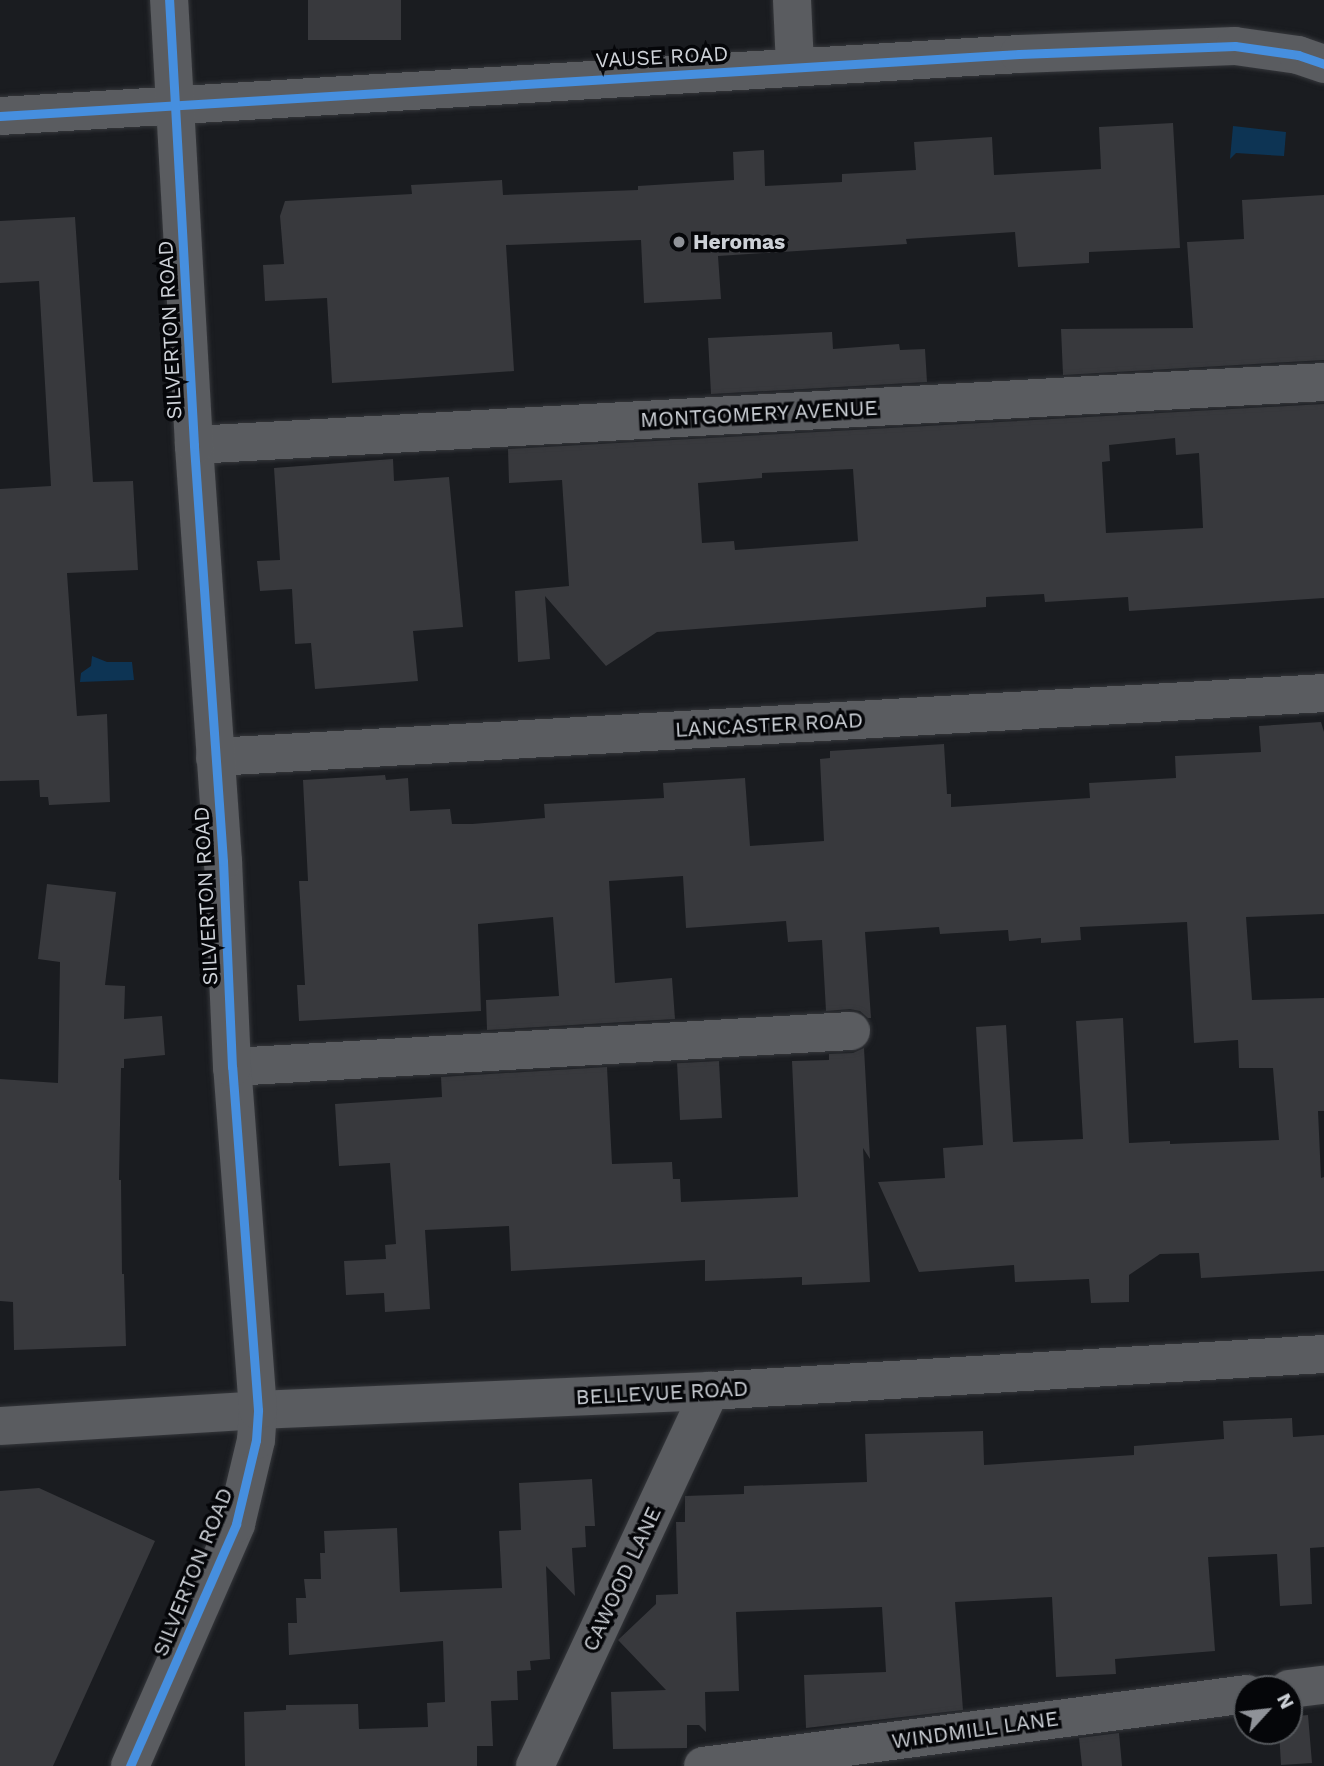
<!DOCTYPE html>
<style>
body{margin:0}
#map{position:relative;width:1324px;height:1766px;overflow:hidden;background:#1a1c20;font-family:"Work Sans",sans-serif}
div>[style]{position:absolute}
.water>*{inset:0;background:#0d3454}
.building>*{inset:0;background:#38393d;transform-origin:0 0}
.roads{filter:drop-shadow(0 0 2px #35373b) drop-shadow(0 0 2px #35373b)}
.street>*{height:38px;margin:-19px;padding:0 19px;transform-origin:19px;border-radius:19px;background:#5a5c60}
.cycleway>*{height:9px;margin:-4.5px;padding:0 4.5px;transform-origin:4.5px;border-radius:4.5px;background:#468fdf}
.dots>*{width:19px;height:19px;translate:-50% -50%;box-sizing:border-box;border:4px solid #050609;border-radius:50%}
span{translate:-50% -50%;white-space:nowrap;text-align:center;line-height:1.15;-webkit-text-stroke:7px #050609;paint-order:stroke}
.street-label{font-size:21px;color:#ced2d8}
.poi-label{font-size:21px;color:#ced2d8;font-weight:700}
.left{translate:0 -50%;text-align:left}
.north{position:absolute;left:1233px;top:1675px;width:70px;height:70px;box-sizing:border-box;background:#050609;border:2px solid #55585c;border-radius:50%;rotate:63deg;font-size:19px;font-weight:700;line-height:28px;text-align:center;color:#ced2d8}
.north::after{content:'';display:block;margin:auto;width:24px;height:32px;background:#8f9298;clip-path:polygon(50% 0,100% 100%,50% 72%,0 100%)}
</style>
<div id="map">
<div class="water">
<i style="clip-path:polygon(1233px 126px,1286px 132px,1284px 156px,1236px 153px,1230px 159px)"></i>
<i style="clip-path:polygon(92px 656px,107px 662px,132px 662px,134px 680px,80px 682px,81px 673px,91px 666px)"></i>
</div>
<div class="building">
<i style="left:308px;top:0;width:93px;height:40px"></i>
<i style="clip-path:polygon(1173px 123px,1180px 248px,1089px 252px,1089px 263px,1018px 267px,1015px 232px,906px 239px,907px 244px,718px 256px,721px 299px,644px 303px,641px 240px,506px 245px,514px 371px,399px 379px,332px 383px,327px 298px,265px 301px,263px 265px,284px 264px,280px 216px,285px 201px,412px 194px,411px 185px,502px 180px,503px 195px,638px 190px,638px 186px,734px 180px,733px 152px,764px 150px,765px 186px,842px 182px,842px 174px,916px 170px,914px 142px,992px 137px,994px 175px,1101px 169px,1099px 127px)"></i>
<i style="clip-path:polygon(1324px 195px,1324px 360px,1063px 375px,1061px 329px,1193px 328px,1187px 242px,1244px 239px,1242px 200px)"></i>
<i style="clip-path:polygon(75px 217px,93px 482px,133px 481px,138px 570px,67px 573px,77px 716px,107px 714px,110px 802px,49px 805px,48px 797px,40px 797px,39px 780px,0 781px,0 489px,51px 486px,39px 281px,0 283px,0 221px)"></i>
<i style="clip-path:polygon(832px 332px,833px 349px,899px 344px,900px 350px,925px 349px,927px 382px,711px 394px,708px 338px)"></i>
<i style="clip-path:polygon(evenodd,1324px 404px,1324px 598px,1129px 611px,1128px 597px,1045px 602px,1044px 594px,986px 597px,986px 607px,657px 632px,606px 666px,545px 596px,550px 659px,518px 662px,515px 591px,569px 586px,562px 480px,509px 483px,508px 449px,1324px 404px,1175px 438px,1176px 455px,1199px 453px,1203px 528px,1106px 533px,1102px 462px,1110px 461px,1109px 445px,1175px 438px,1324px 404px,853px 469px,858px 541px,735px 550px,734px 541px,702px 543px,698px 483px,762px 478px,762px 473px,853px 469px)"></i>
<i style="clip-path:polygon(393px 459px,394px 481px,449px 477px,463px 627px,413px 631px,418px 681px,315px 689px,311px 643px,295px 644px,292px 589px,260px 591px,257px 561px,280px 560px,274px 468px)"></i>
<i style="clip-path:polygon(1321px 722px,1324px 732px,1324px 914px,1246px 917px,1252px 1000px,1324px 998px,1324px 1111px,1318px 1111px,1321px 1178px,1324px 1177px,1324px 1271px,1201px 1278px,1199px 1253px,1160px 1254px,1129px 1275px,1129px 1302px,1091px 1303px,1089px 1279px,1015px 1282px,1014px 1265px,919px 1272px,878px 1182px,945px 1178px,943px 1148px,983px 1145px,976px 1027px,1006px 1025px,1013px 1142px,1083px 1139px,1076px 1021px,1123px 1018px,1129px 1143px,1170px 1141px,1170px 1144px,1279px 1140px,1273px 1068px,1239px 1068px,1238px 1040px,1194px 1043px,1187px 922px,1080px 927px,1081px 940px,1041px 943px,1041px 938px,1009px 941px,1008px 930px,940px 934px,939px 927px,865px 932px,871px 1018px,868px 1018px,860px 1011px,850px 1009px,826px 1011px,822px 940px,788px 942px,786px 921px,686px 928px,683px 876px,609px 881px,615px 983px,672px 978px,675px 1019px,487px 1030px,486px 1000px,559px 996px,553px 917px,478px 924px,481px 1011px,299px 1021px,297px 985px,305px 985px,299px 881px,308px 881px,303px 780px,385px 775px,386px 780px,408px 778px,410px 811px,450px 809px,452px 824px,472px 824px,545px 818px,544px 804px,664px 798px,663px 783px,745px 778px,750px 846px,824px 841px,820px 759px,830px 758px,830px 751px,944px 744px,947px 794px,951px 794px,951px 807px,1090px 798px,1089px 783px,1176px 778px,1175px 756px,1261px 752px,1259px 726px)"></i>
<i style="clip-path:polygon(47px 884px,116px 892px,105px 985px,125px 986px,124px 1019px,162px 1016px,165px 1055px,124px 1059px,124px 1068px,121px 1068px,119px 1180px,121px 1180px,122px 1274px,124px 1274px,126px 1346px,14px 1350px,13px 1302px,0 1301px,0 1079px,58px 1083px,60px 962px,38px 959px)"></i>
<i style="clip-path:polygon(864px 1048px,870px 1159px,863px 1148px,870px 1282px,802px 1285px,802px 1277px,705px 1281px,705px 1260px,511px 1271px,509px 1226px,425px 1230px,430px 1309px,385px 1312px,384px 1293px,346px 1295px,344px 1261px,386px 1259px,385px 1245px,396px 1244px,390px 1163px,339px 1166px,335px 1104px,442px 1097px,441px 1077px,607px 1067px,612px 1164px,672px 1162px,673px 1179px,680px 1179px,681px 1202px,798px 1197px,792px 1061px,829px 1060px,829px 1054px,853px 1053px)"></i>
<i style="left:719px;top:1061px;width:57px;height:42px;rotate:87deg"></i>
<i style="clip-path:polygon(1292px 1418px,1293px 1437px,1324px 1435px,1324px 1547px,1310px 1548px,1312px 1604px,1280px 1606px,1277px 1554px,1208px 1557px,1215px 1651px,1115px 1659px,1116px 1674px,1056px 1677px,1052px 1597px,955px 1602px,963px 1710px,806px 1728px,804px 1675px,886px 1672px,882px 1607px,736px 1612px,739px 1691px,705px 1692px,706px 1732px,699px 1725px,687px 1725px,687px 1748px,613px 1749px,611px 1692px,666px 1690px,618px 1640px,656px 1604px,656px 1595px,678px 1594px,676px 1522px,685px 1522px,685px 1496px,744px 1494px,744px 1486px,867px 1482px,865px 1434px,983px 1431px,984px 1465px,1134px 1455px,1134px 1446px,1224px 1439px,1223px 1421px)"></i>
<i style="clip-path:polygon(592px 1479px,595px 1526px,585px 1526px,586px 1547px,572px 1548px,575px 1596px,546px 1566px,550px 1659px,530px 1661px,531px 1670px,517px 1671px,518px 1700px,491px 1701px,493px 1746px,477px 1746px,477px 1766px,245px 1766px,244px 1712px,286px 1710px,286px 1705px,358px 1704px,359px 1729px,428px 1727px,427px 1703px,445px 1702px,443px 1641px,289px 1655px,288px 1623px,297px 1623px,296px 1598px,306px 1598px,304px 1579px,321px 1579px,320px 1553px,325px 1553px,324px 1531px,397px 1528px,400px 1592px,502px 1588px,499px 1531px,521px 1530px,519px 1483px)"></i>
<i style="clip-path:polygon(39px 1488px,155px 1541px,53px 1766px,0 1766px,0 1491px)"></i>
<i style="clip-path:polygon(1308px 1715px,1312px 1763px,1281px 1765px,1279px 1731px,1289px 1731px,1289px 1717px)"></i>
<i style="clip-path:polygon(1119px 1733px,1122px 1766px,1082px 1766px,1079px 1738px)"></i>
</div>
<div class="roads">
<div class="street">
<i style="left:792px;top:0;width:66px;rotate:87.4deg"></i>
<i style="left:0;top:116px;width:1021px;rotate:-3.48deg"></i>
<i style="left:1019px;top:54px;width:216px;rotate:-2.1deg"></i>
<i style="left:1235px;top:46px;width:64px;rotate:8.1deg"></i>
<i style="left:1298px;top:55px;width:28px;rotate:19deg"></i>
<i style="left:194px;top:445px;width:1132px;rotate:-3.19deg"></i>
<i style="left:215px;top:757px;width:1111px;rotate:-3.3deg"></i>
<i style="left:232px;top:1067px;width:620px;rotate:-3.33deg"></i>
<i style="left:0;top:1426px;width:258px;rotate:-3.5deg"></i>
<i style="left:258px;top:1410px;width:452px;rotate:-2.4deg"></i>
<i style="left:710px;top:1391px;width:615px;rotate:-3.45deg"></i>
<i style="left:1289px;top:1689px;width:35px;rotate:-7deg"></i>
<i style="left:130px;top:1766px;width:264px;rotate:-66.3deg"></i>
<i style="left:236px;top:1524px;width:86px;rotate:-76.6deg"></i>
<i style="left:256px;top:1440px;width:30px;rotate:-86deg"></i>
<i style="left:258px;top:1410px;width:344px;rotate:-94.3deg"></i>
<i style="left:232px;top:1067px;width:206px;rotate:-92.5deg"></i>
<i style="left:223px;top:861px;width:417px;rotate:-94deg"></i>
<i style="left:194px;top:445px;width:446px;rotate:-93.2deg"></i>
<i style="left:535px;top:1766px;width:414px;rotate:-65deg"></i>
<i style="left:703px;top:1766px;width:549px;rotate:-7.54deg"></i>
</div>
</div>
<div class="cycleway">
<i style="left:0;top:116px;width:1021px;rotate:-3.48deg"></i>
<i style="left:1019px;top:54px;width:216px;rotate:-2.1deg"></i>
<i style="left:1235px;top:46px;width:64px;rotate:8.1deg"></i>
<i style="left:1298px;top:55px;width:28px;rotate:19deg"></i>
<i style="left:130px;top:1766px;width:264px;rotate:-66.3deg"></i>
<i style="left:236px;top:1524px;width:86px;rotate:-76.6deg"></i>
<i style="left:256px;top:1440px;width:30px;rotate:-86deg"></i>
<i style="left:258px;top:1410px;width:344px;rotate:-94.3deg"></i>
<i style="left:232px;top:1067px;width:206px;rotate:-92.5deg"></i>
<i style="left:223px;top:861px;width:417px;rotate:-94deg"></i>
<i style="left:194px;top:445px;width:446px;rotate:-93.2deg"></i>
</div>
<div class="dots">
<i style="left:679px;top:242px;background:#8f9298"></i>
</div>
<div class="street-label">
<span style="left:662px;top:57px;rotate:-3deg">VAUSE ROAD</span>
<span style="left:170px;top:330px;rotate:-93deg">SILVERTON ROAD</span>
<span style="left:759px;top:414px;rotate:-3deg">MONTGOMERY AVENUE</span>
<span style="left:769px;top:725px;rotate:-3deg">LANCASTER ROAD</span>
<span style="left:206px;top:896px;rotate:-93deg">SILVERTON ROAD</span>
<span style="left:662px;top:1393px;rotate:-3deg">BELLEVUE ROAD</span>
<span style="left:193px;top:1572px;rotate:-68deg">SILVERTON ROAD</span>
<span style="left:622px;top:1579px;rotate:-65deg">CAWOOD LANE</span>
<span style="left:975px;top:1730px;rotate:-8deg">WINDMILL LANE</span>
</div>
<div class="poi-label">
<span class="left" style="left:693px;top:242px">Heromas</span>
</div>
<div class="north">N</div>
</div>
